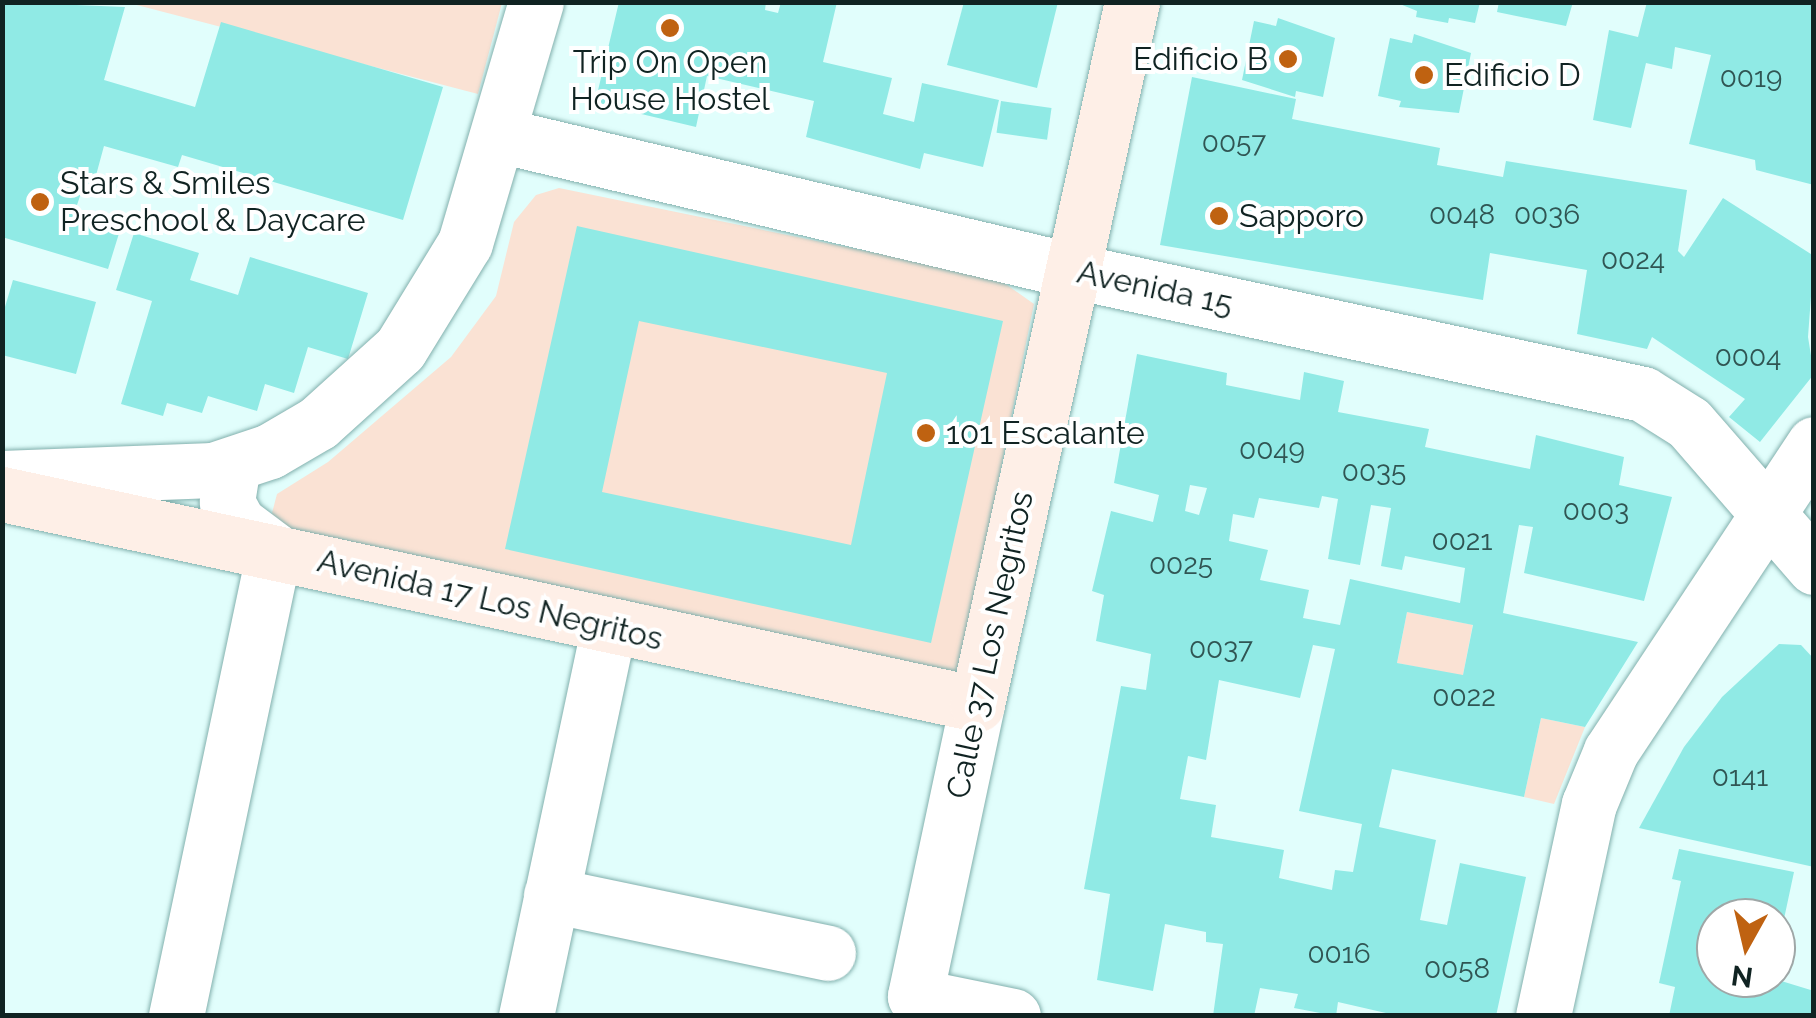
<!DOCTYPE html>
<style>
body{margin:0}
#map{position:relative;width:1816px;height:1018px;overflow:hidden;background:#e1fefc;font-family:Raleway,sans-serif}
div>[style]{position:absolute}
.green>*{inset:0;background:#fae2d4;transform-origin:0 0}
.building>*{inset:0;background:#90eae5;transform-origin:0 0}
.roads{filter:drop-shadow(0 0 2px #82b0ad) drop-shadow(0 0 2px #82b0ad)}
.street>*{height:55px;margin:-27.5px;padding:0 27.5px;transform-origin:27.5px;border-radius:27.5px;background:#fff}
.secondary>*{height:55px;margin:-27.5px;padding:0 27.5px;transform-origin:27.5px;border-radius:27.5px;background:#feefe7}
.dots>*{width:28px;height:28px;translate:-50% -50%;box-sizing:border-box;border:5px solid #fff;border-radius:50%}
span{translate:-50% -50%;white-space:nowrap;text-align:center;line-height:1.15;-webkit-text-stroke:8px #fff;paint-order:stroke}
.number-label{font-size:28px;color:#305553}
.number-label span{-webkit-text-stroke-width:0}
.poi-label{font-size:32px;color:#102322}
.right{translate:-100% -50%;text-align:right}
.left{translate:0 -50%;text-align:left}
.street-label{font-size:32px;color:#102322}
.frame{position:absolute;inset:0;border:5px solid #102322;pointer-events:none}
.north{position:absolute;left:1696px;top:898px;width:100px;height:100px;box-sizing:border-box;background:#fff;border:2px solid #9fa7a7;border-radius:50%;rotate:188deg;font-size:28px;font-weight:700;line-height:40px;text-align:center;color:#102322}
.north::after{content:'';display:block;margin:auto;width:35px;height:45px;background:#bf6211;clip-path:polygon(50% 0,100% 100%,50% 72%,0 100%)}
</style>
<div id="map">
<div class="green">
<i style="clip-path:polygon(129px 3px,502px 3px,478px 94px)"></i>
<i style="clip-path:polygon(559px 188px,997px 278px,1034px 304px,959px 675px,278px 527px,272px 513px,277px 494px,328px 462px,451px 357px,496px 296px,514px 222px,536px 195px)"></i>
<i style="left:1407px;top:612px;width:67px;height:52px;rotate:11deg"></i>
<i style="clip-path:polygon(1541px 718px,1585px 727px,1554px 804px,1524px 797px)"></i>
</div>
<div class="building">
<i style="clip-path:polygon(2px 2px,125px 7px,104px 80px,195px 107px,221px 22px,443px 87px,403px 220px,182px 155px,178px 167px,104px 146px,92px 190px,83px 187px,74px 214px,121px 227px,108px 269px,2px 237px)"></i>
<i style="clip-path:polygon(619px 2px,766px 2px,765px 10px,778px 13px,781px 2px,837px 2px,823px 62px,892px 78px,883px 114px,914px 122px,922px 83px,999px 100px,983px 167px,924px 153px,920px 169px,806px 137px,814px 101px,707px 76px,696px 127px,595px 103px)"></i>
<i style="clip-path:polygon(964px 2px,1058px 2px,1037px 88px,947px 65px)"></i>
<i style="clip-path:polygon(1395px 2px,1480px 2px,1475px 23px,1449px 18px,1448px 23px,1416px 17px,1417px 11px)"></i>
<i style="clip-path:polygon(1499px 2px,1573px 2px,1566px 26px,1497px 12px)"></i>
<i style="clip-path:polygon(1647px 2px,1814px 2px,1814px 185px,1756px 170px,1755px 160px,1689px 144px,1711px 55px,1675px 47px,1672px 69px,1646px 63px,1631px 128px,1593px 120px,1609px 30px,1638px 37px)"></i>
<i style="clip-path:polygon(1278px 18px,1335px 38px,1323px 97px,1296px 91px,1295px 97px,1242px 80px,1254px 21px,1276px 26px)"></i>
<i style="clip-path:polygon(1414px 34px,1471px 53px,1459px 113px,1399px 107px,1401px 101px,1378px 96px,1390px 38px,1412px 43px)"></i>
<i style="clip-path:polygon(1192px 77px,1296px 99px,1292px 119px,1440px 148px,1437px 165px,1503px 177px,1506px 161px,1687px 190px,1678px 251px,1684px 257px,1723px 198px,1814px 256px,1808px 337px,1814px 374px,1760px 442px,1729px 417px,1745px 399px,1652px 337px,1647px 349px,1577px 334px,1587px 270px,1490px 253px,1483px 300px,1160px 245px)"></i>
<i style="left:1001px;top:101px;width:51px;height:32px;rotate:8deg"></i>
<i style="clip-path:polygon(evenodd,577px 226px,1003px 321px,931px 643px,505px 549px,577px 226px,639px 321px,887px 373px,851px 545px,602px 492px,639px 321px)"></i>
<i style="clip-path:polygon(134px 233px,199px 253px,190px 280px,238px 295px,250px 257px,368px 293px,348px 359px,308px 347px,294px 393px,265px 384px,257px 411px,208px 396px,202px 413px,167px 403px,163px 416px,121px 404px,152px 301px,116px 290px)"></i>
<i style="clip-path:polygon(13px 280px,96px 302px,76px 374px,2px 355px,2px 317px)"></i>
<i style="clip-path:polygon(evenodd,1137px 354px,1227px 373px,1226px 385px,1300px 400px,1304px 372px,1344px 381px,1338px 412px,1429px 429px,1425px 447px,1530px 469px,1536px 435px,1624px 457px,1619px 485px,1672px 497px,1644px 601px,1524px 573px,1533px 527px,1519px 525px,1503px 613px,1638px 642px,1585px 727px,1541px 718px,1524px 797px,1392px 769px,1379px 827px,1436px 840px,1420px 920px,1447px 925px,1460px 863px,1526px 877px,1496px 1016px,1399px 1016px,1338px 1002px,1336px 1016px,1294px 1008px,1298px 994px,1260px 988px,1254px 1016px,1213px 1016px,1223px 944px,1206px 942px,1206px 932px,1165px 924px,1153px 991px,1097px 980px,1110px 894px,1084px 889px,1121px 686px,1146px 690px,1151px 654px,1096px 641px,1104px 595px,1092px 591px,1111px 511px,1153px 522px,1159px 495px,1114px 483px,1137px 354px,1190px 485px,1207px 488px,1199px 515px,1185px 511px,1190px 485px,1137px 354px,1322px 496px,1338px 499px,1328px 559px,1360px 565px,1371px 505px,1391px 508px,1381px 566px,1402px 570px,1405px 556px,1465px 568px,1460px 603px,1350px 579px,1340px 625px,1303px 618px,1309px 590px,1260px 580px,1268px 550px,1229px 541px,1233px 514px,1254px 518px,1259px 498px,1319px 508px,1322px 496px,1137px 354px,1407px 612px,1473px 625px,1463px 675px,1397px 663px,1407px 612px,1137px 354px,1313px 645px,1335px 649px,1299px 811px,1362px 824px,1353px 872px,1335px 870px,1332px 890px,1279px 878px,1284px 850px,1211px 837px,1216px 805px,1180px 799px,1188px 756px,1206px 760px,1219px 680px,1300px 698px,1313px 645px)"></i>
<i style="clip-path:polygon(1779px 644px,1801px 645px,1814px 659px,1814px 867px,1639px 828px,1684px 747px,1722px 697px)"></i>
<i style="clip-path:polygon(1679px 849px,1794px 872px,1778px 947px,1776px 918px,1716px 918px,1716px 978px,1771px 978px,1814px 991px,1814px 1016px,1669px 1016px,1675px 987px,1659px 983px,1681px 881px,1672px 879px)"></i>
</div>
<div class="roads">
<div class="street">
<i style="left:499px;top:135px;width:586px;rotate:13.32deg"></i>
<i style="left:1069px;top:270px;width:587px;rotate:12.19deg"></i>
<i style="left:1643px;top:394px;width:54px;rotate:32.2deg"></i>
<i style="left:1689px;top:423px;width:191px;rotate:49deg"></i>
<i style="left:2px;top:478px;width:211px;rotate:-2.2deg"></i>
<i style="left:213px;top:470px;width:60px;rotate:-18.4deg"></i>
<i style="left:270px;top:451px;width:56px;rotate:-30.3deg"></i>
<i style="left:318px;top:423px;width:110px;rotate:-42.1deg"></i>
<i style="left:400px;top:349px;width:124px;rotate:-58.5deg"></i>
<i style="left:465px;top:243px;width:251px;rotate:-73.6deg"></i>
<i style="left:977px;top:704px;width:299px;rotate:102deg"></i>
<i style="left:915px;top:996px;width:100px;rotate:11.5deg"></i>
<i style="left:551px;top:895px;width:283px;rotate:11.8deg"></i>
<i style="left:176px;top:1016px;width:476px;rotate:-78.1deg"></i>
<i style="left:274px;top:550px;width:45px;rotate:-143.1deg"></i>
<i style="left:238px;top:523px;width:24px;rotate:-118deg"></i>
<i style="left:227px;top:502px;width:38px;rotate:-81deg"></i>
<i style="left:526px;top:1016px;width:396px;rotate:-78deg"></i>
<i style="left:1543px;top:1016px;width:217px;rotate:-77.8deg"></i>
<i style="left:1589px;top:804px;width:57px;rotate:-67.5deg"></i>
<i style="left:1611px;top:751px;width:368px;rotate:-56.5deg"></i>
</div>
<div class="secondary">
<i style="left:2px;top:494px;width:997px;rotate:12.15deg"></i>
<i style="left:977px;top:704px;width:719px;rotate:-77.55deg"></i>
</div>
</div>
<div class="dots">
<i style="left:670px;top:28px;background:#bf6211"></i>
<i style="left:1288px;top:59px;background:#bf6211"></i>
<i style="left:1424px;top:75px;background:#bf6211"></i>
<i style="left:40px;top:202px;background:#bf6211"></i>
<i style="left:1219px;top:216px;background:#bf6211"></i>
<i style="left:926px;top:433px;background:#bf6211"></i>
</div>
<div class="number-label">
<span style="left:1751px;top:78px">0019</span>
<span style="left:1234px;top:143px">0057</span>
<span style="left:1462px;top:215px">0048</span>
<span style="left:1547px;top:215px">0036</span>
<span style="left:1633px;top:260px">0024</span>
<span style="left:1748px;top:357px">0004</span>
<span style="left:1272px;top:450px">0049</span>
<span style="left:1374px;top:472px">0035</span>
<span style="left:1596px;top:511px">0003</span>
<span style="left:1462px;top:541px">0021</span>
<span style="left:1181px;top:565px">0025</span>
<span style="left:1221px;top:649px">0037</span>
<span style="left:1464px;top:697px">0022</span>
<span style="left:1740px;top:777px">0141</span>
<span style="left:1339px;top:954px">0016</span>
<span style="left:1457px;top:969px">0058</span>
</div>
<div class="poi-label">
<span class="right" style="left:1268px;top:59px">Edificio B</span>
<span style="left:670px;top:81px">Trip On Open<br>House Hostel</span>
<span class="left" style="left:1444px;top:75px">Edificio D</span>
<span class="left" style="left:60px;top:202px">Stars &amp; Smiles<br>Preschool &amp; Daycare</span>
<span class="left" style="left:1239px;top:216px">Sapporo</span>
<span class="left" style="left:946px;top:433px">101 Escalante</span>
</div>
<div class="street-label">
<span style="left:1155px;top:288px;rotate:12deg">Avenida 15</span>
<span style="left:490px;top:600px;rotate:13deg">Avenida 17 Los Negritos</span>
<span style="left:990px;top:645px;rotate:-78deg">Calle 37 Los Negritos</span>
</div>
<div class="frame"></div>
<div class="north">N</div>
</div>
